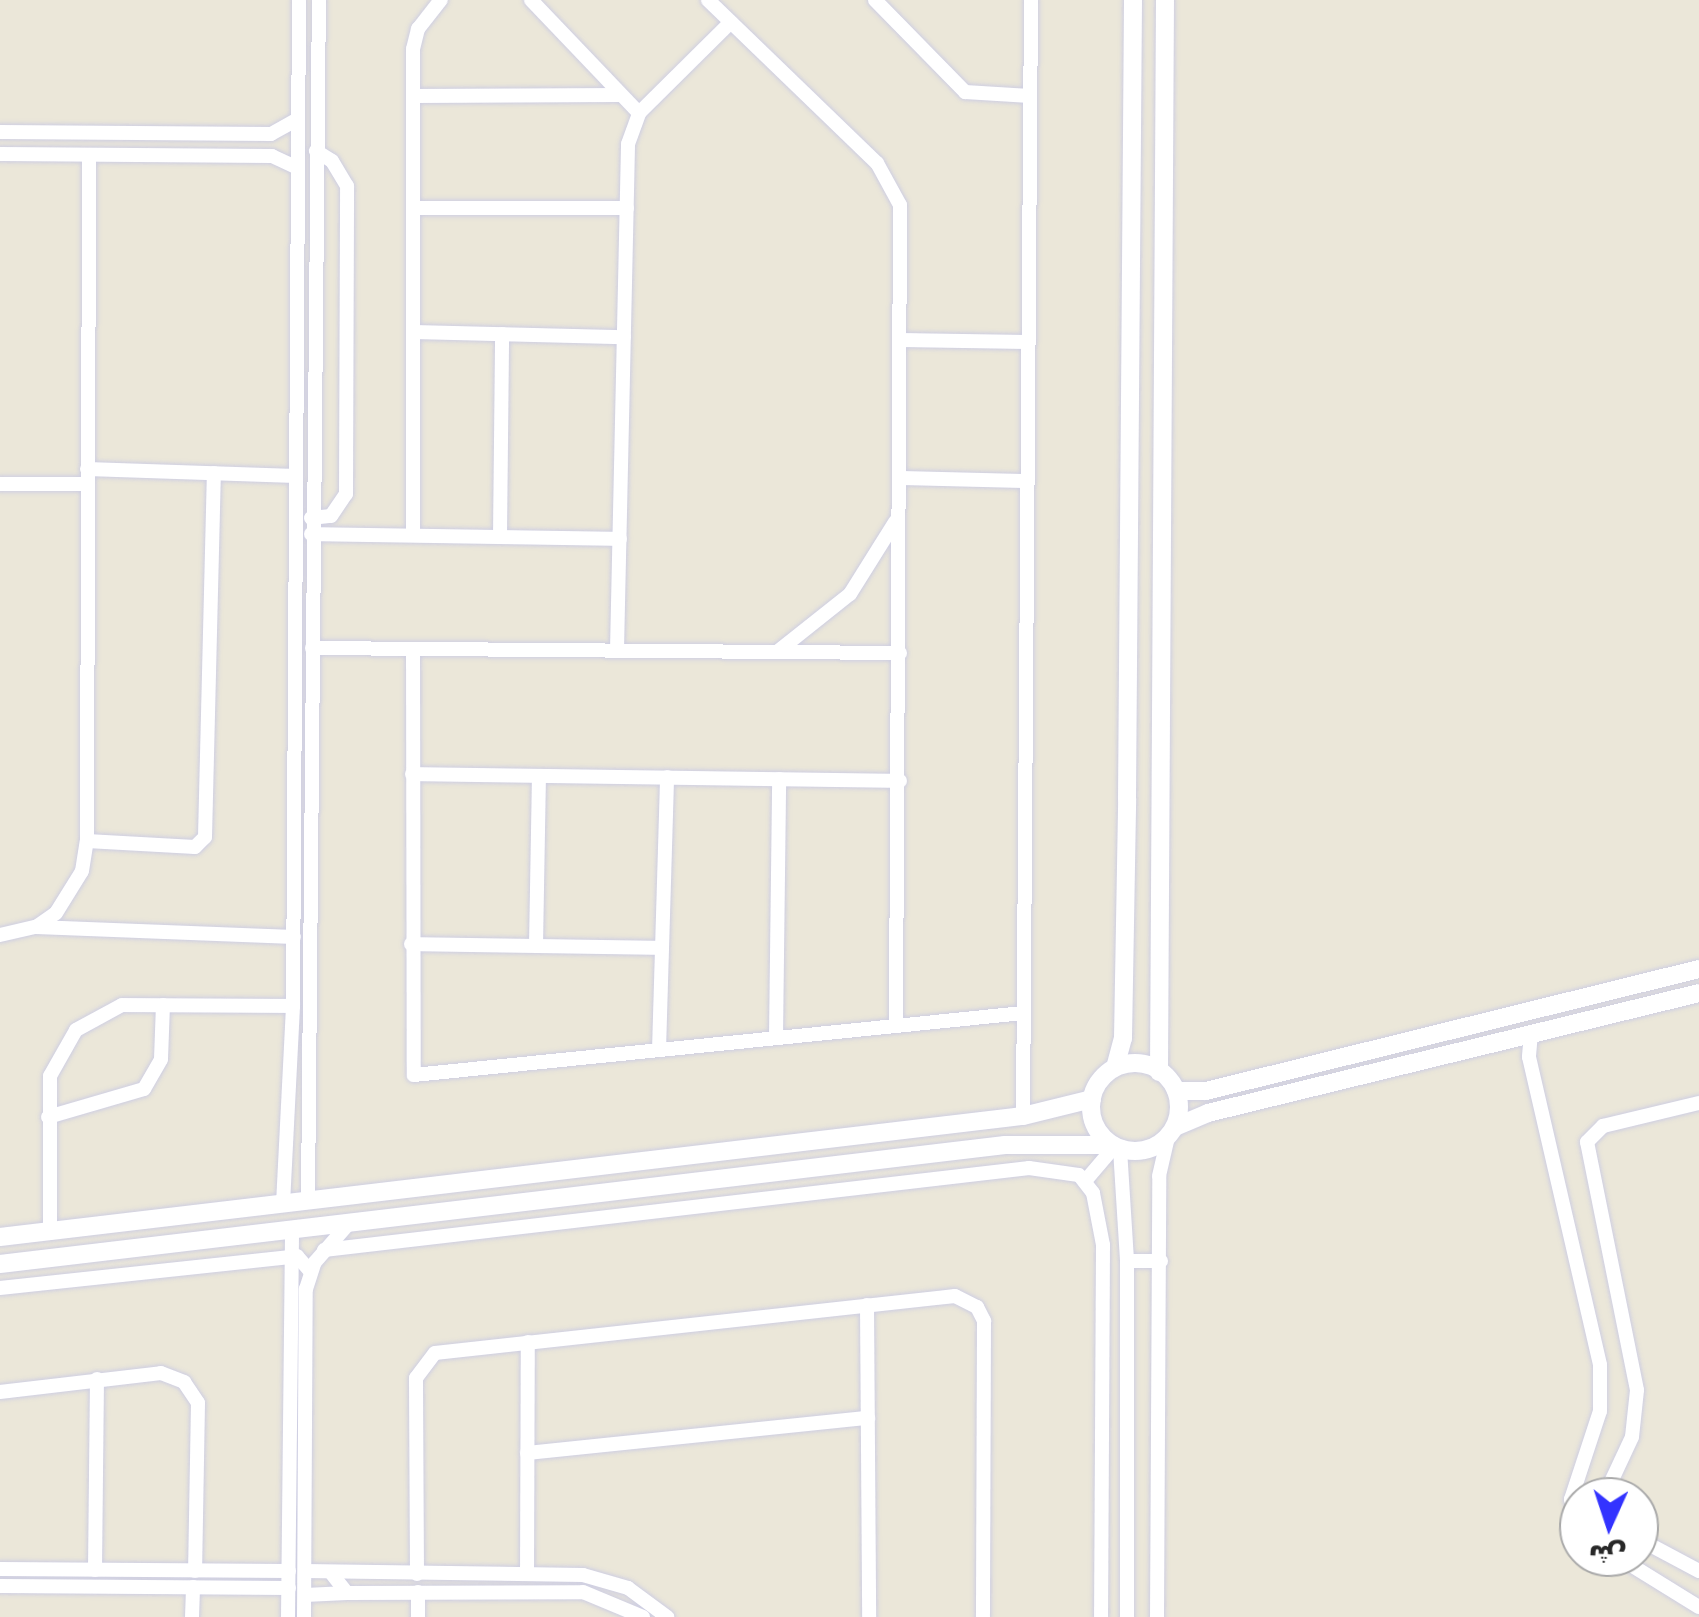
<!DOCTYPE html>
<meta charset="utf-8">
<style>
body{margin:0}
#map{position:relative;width:1699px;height:1617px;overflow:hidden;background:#ebe7d9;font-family:"DejaVu Sans",Cairo,sans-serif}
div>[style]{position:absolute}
.roads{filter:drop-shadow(0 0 2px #cecee2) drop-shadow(0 0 2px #cecee2)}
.minor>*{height:14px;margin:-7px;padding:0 7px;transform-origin:7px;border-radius:7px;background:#fff}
.tertiary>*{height:18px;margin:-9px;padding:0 9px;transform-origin:9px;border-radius:9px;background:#fff}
.tertiary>.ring{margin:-9px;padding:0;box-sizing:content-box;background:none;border:18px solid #fff;border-radius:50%}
span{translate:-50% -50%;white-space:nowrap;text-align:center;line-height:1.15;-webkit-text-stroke:10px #fff;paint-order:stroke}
.north{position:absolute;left:1559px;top:1477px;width:100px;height:100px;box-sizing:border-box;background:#fff;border:2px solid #a9a9a9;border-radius:50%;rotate:183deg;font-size:28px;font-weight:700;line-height:40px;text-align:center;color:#282828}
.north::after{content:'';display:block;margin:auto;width:35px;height:45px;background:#33f;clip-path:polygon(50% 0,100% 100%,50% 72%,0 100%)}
</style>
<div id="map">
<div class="roads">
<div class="minor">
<i style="left:531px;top:0;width:156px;rotate:46.3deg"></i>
<i style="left:708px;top:0;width:235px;rotate:44deg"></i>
<i style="left:877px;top:163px;width:48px;rotate:61.3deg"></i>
<i style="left:900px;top:205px;width:820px;rotate:90.28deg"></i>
<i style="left:875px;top:0;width:129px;rotate:45.6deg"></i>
<i style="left:965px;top:92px;width:65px;rotate:3.5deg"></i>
<i style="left:413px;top:96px;width:208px;rotate:-0.3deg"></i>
<i style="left:0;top:132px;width:271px;rotate:0.4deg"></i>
<i style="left:271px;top:134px;width:29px;rotate:-29deg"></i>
<i style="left:0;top:154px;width:272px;rotate:0.4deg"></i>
<i style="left:272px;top:156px;width:26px;rotate:25deg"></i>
<i style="left:414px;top:208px;width:213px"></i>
<i style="left:414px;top:332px;width:210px;rotate:1.4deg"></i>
<i style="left:899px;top:340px;width:128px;rotate:0.9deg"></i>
<i style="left:87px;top:469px;width:209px;rotate:1.9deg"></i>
<i style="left:899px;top:478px;width:127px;rotate:1.4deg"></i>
<i style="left:0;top:484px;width:87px"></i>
<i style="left:311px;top:518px;width:20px;rotate:-6deg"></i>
<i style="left:331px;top:516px;width:27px;rotate:-56deg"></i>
<i style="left:346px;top:494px;width:308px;rotate:-89.8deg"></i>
<i style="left:347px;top:186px;width:29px;rotate:-121deg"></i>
<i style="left:332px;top:161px;width:19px;rotate:-148deg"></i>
<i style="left:311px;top:534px;width:309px;rotate:0.9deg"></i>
<i style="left:413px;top:535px;width:486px;rotate:-90deg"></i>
<i style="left:413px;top:49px;width:21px;rotate:-76deg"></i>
<i style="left:418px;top:29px;width:37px;rotate:-52deg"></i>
<i style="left:500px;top:536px;width:202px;rotate:-89.4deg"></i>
<i style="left:312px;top:648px;width:588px;rotate:0.49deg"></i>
<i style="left:413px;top:649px;width:426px;rotate:89.9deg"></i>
<i style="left:414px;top:1075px;width:612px;rotate:-5.81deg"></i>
<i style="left:617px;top:650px;width:506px;rotate:-88.75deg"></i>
<i style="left:628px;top:144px;width:33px;rotate:-70deg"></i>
<i style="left:639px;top:113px;width:129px;rotate:-44.7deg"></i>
<i style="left:777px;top:652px;width:93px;rotate:-38.5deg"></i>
<i style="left:850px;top:594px;width:85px;rotate:-58deg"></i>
<i style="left:412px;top:774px;width:488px;rotate:0.8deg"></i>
<i style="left:87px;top:841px;width:108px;rotate:3.2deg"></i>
<i style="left:195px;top:847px;width:14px;rotate:-45deg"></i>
<i style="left:205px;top:837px;width:364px;rotate:-88.6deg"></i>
<i style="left:36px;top:927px;width:258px;rotate:2.2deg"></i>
<i style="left:0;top:935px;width:37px;rotate:-13deg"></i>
<i style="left:36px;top:927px;width:24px;rotate:-35deg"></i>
<i style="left:56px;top:913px;width:49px;rotate:-58.2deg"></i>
<i style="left:82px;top:871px;width:30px;rotate:-81deg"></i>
<i style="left:87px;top:841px;width:686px;rotate:-89.83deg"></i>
<i style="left:411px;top:944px;width:251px;rotate:0.9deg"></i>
<i style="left:536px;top:946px;width:170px;rotate:-89deg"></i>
<i style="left:1531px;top:1033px;width:24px;rotate:95deg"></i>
<i style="left:1529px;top:1057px;width:316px;rotate:77deg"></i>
<i style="left:1600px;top:1365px;width:46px;rotate:90deg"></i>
<i style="left:1600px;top:1411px;width:93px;rotate:108.2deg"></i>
<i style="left:1571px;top:1499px;width:30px;rotate:75deg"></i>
<i style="left:776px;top:1038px;width:259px;rotate:-89.3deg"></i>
<i style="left:659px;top:1050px;width:273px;rotate:-88.3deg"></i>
<i style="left:1023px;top:1116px;width:1116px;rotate:-89.59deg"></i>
<i style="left:48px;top:1117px;width:100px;rotate:-16.3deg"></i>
<i style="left:144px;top:1089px;width:34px;rotate:-60deg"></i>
<i style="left:161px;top:1059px;width:54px;rotate:-87.9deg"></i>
<i style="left:1120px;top:1149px;width:112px;rotate:86.4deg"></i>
<i style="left:1127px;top:1261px;width:356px;rotate:90deg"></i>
<i style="left:1086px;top:1180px;width:45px;rotate:-49.5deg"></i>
<i style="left:308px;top:1201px;width:1201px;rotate:-89.48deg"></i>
<i style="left:283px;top:1204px;width:198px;rotate:-87.1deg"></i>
<i style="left:293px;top:1006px;width:1006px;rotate:-89.66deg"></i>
<i style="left:50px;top:1231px;width:155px;rotate:-90deg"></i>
<i style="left:50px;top:1076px;width:53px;rotate:-60.5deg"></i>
<i style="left:76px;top:1030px;width:52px;rotate:-28.5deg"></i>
<i style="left:122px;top:1005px;width:171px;rotate:0.3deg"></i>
<i style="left:324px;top:1250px;width:710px;rotate:-6.63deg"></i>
<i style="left:1029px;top:1168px;width:50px;rotate:8deg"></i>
<i style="left:1079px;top:1175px;width:23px;rotate:52deg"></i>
<i style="left:1093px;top:1193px;width:53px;rotate:79.1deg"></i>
<i style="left:1103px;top:1245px;width:372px;rotate:90.3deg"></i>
<i style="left:1127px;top:1261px;width:34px"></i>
<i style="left:0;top:1288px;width:299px;rotate:-6.1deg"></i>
<i style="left:297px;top:1256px;width:20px;rotate:49deg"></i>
<i style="left:867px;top:1305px;width:312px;rotate:89.6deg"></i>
<i style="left:0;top:1392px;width:162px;rotate:-6.7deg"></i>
<i style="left:161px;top:1373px;width:25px;rotate:21deg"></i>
<i style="left:184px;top:1382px;width:25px;rotate:56deg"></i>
<i style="left:198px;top:1403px;width:168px;rotate:91deg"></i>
<i style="left:527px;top:1453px;width:343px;rotate:-5.9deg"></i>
<i style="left:1604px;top:1497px;width:66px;rotate:-65deg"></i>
<i style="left:1632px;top:1437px;width:47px;rotate:-83.9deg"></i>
<i style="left:1637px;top:1390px;width:253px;rotate:-101.4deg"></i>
<i style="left:1587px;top:1142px;width:23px;rotate:-45deg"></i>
<i style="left:1603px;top:1126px;width:99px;rotate:-13.5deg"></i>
<i style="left:1639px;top:1539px;width:68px;rotate:28.1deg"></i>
<i style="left:1618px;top:1557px;width:95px;rotate:31.7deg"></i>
<i style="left:0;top:1569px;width:289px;rotate:0.4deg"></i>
<i style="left:95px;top:1570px;width:191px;rotate:-89.4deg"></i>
<i style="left:305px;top:1571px;width:278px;rotate:0.8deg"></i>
<i style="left:583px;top:1575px;width:47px;rotate:16.1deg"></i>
<i style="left:628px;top:1588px;width:49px;rotate:36.6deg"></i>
<i style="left:332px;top:1574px;width:24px;rotate:52deg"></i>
<i style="left:347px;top:1593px;width:236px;rotate:-0.2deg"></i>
<i style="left:583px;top:1592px;width:65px;rotate:22.6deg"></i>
<i style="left:417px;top:1574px;width:196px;rotate:-90.3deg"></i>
<i style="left:416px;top:1378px;width:31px;rotate:-53deg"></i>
<i style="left:435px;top:1353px;width:523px;rotate:-6.26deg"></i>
<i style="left:955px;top:1296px;width:25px;rotate:27deg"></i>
<i style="left:977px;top:1307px;width:16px;rotate:63deg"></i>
<i style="left:984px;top:1321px;width:296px;rotate:90.2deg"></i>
<i style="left:527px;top:1574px;width:232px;rotate:-89.8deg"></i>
<i style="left:0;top:1586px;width:289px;rotate:0.4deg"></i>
<i style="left:305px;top:1595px;width:42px;rotate:-2.7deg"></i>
<i style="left:192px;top:1617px;width:30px;rotate:-88deg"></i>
<i style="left:288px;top:1617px;width:387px;rotate:-89.4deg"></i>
<i style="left:304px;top:1617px;width:328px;rotate:-89.7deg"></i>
<i style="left:306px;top:1289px;width:28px;rotate:-72deg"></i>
<i style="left:315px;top:1262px;width:53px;rotate:-48.8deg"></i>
<i style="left:418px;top:1617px;width:25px;rotate:-90deg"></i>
<i style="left:1157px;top:1617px;width:441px;rotate:-89.7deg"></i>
<i style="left:1159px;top:1176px;width:40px;rotate:-77deg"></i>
</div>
<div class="tertiary">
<i class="ring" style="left:1091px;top:1063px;width:70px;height:70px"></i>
<i style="left:1116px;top:1064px;width:27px;rotate:-75deg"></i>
<i style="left:1123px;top:1038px;width:239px;rotate:-89deg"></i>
<i style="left:1127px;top:799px;width:799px;rotate:-89.57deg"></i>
<i style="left:1159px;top:1072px;width:1072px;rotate:-89.68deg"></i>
<i style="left:1176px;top:1091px;width:30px"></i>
<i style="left:1206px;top:1091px;width:508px;rotate:-13.9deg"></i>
<i style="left:1175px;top:1127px;width:36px;rotate:-23deg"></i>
<i style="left:1208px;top:1113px;width:505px;rotate:-13.73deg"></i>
<i style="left:0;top:1237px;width:1030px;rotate:-6.75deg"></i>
<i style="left:1023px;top:1116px;width:71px;rotate:-13.8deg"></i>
<i style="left:0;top:1264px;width:1012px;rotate:-6.75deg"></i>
<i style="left:1005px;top:1145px;width:107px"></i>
</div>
</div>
<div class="north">ش</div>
</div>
